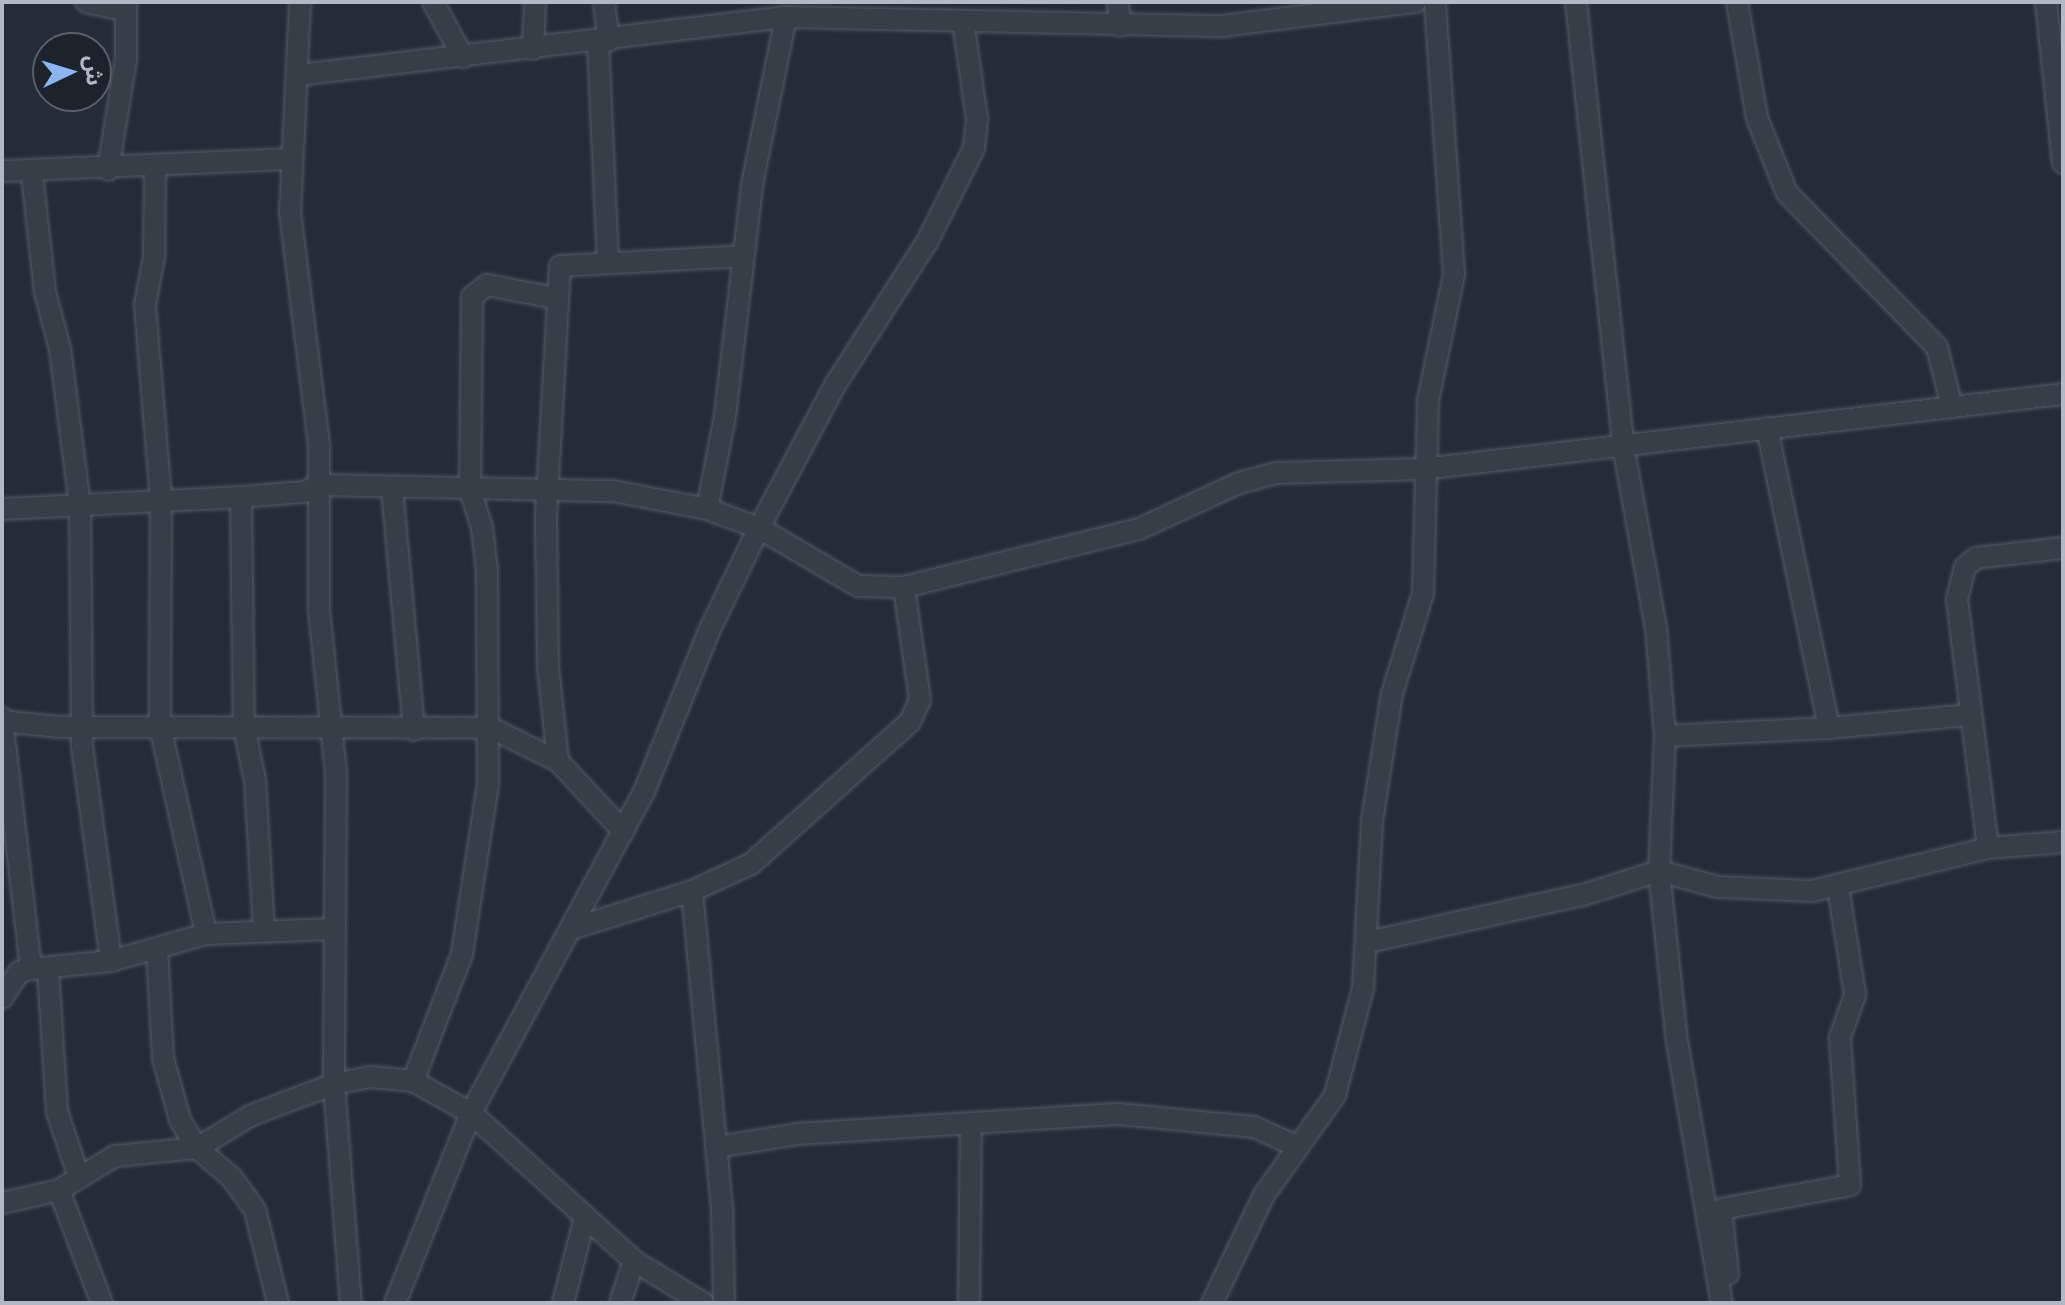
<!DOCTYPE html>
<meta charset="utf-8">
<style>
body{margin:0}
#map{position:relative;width:2065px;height:1305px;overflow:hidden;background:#232c37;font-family:Inter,"Noto Sans Arabic",sans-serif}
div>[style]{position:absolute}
.roads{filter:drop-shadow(0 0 2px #545c66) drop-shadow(0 0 2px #545c66)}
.minor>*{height:20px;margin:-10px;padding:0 10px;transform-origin:10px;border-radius:10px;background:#363e48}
span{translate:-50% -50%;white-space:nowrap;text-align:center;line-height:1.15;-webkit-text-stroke:8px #1c232d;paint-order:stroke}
.frame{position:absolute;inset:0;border:4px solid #b1b9c4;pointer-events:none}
.north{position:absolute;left:32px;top:32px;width:80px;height:80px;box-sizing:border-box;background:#1c232d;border:2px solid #585f69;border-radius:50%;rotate:86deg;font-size:22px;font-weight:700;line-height:32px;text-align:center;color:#b1b9c4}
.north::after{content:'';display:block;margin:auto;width:28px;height:36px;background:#8cb4ef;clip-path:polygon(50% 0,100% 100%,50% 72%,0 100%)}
</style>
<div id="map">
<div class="roads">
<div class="minor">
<i style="left:86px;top:2px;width:40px;rotate:12deg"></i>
<i style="left:300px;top:2px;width:210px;rotate:92.7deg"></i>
<i style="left:290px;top:212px;width:236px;rotate:82.9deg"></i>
<i style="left:319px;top:446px;width:163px;rotate:90deg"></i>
<i style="left:319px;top:609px;width:166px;rotate:84.1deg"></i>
<i style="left:336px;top:774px;width:310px;rotate:90.4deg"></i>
<i style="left:334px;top:1084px;width:220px;rotate:85.6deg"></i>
<i style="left:433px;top:2px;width:63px;rotate:61.4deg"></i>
<i style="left:604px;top:2px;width:39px;rotate:83deg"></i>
<i style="left:1118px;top:2px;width:24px;rotate:85deg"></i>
<i style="left:1576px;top:2px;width:445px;rotate:83.9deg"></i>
<i style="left:1623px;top:445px;width:186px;rotate:79.8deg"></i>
<i style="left:1656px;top:628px;width:108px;rotate:85.2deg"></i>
<i style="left:1665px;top:736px;width:135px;rotate:92.5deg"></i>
<i style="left:1659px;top:871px;width:171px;rotate:84deg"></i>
<i style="left:1677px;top:1041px;width:266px;rotate:80.3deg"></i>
<i style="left:1737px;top:2px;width:118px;rotate:80.2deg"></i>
<i style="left:1757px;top:118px;width:81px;rotate:68.2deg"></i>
<i style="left:1787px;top:193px;width:215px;rotate:45.8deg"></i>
<i style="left:1937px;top:347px;width:62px;rotate:76deg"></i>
<i style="left:2046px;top:2px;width:162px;rotate:84deg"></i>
<i style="left:598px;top:42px;width:220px;rotate:87.4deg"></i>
<i style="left:533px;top:49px;width:47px;rotate:-87.6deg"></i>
<i style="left:299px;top:75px;width:490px;rotate:-6.8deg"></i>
<i style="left:786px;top:17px;width:436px;rotate:1.2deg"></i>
<i style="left:1222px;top:26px;width:195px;rotate:-7.1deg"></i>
<i style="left:155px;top:167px;width:90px;rotate:90.6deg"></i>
<i style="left:154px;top:257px;width:49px;rotate:100.6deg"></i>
<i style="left:145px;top:305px;width:197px;rotate:85.3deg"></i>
<i style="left:161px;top:501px;width:225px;rotate:90.3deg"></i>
<i style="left:160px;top:726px;width:213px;rotate:77.5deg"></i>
<i style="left:108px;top:170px;width:112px;rotate:-80.8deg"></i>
<i style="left:126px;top:59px;width:57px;rotate:-90deg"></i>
<i style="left:2px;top:171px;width:289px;rotate:-2.4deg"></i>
<i style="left:32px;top:174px;width:119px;rotate:83.7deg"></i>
<i style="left:45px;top:292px;width:59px;rotate:75.3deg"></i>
<i style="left:60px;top:349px;width:158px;rotate:82.7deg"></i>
<i style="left:80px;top:506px;width:240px;rotate:89.5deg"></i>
<i style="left:82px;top:746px;width:217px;rotate:82.3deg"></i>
<i style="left:1767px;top:428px;width:306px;rotate:78.3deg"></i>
<i style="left:1829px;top:728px;width:141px;rotate:-5.3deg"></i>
<i style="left:392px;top:488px;width:243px;rotate:84.8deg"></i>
<i style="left:241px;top:497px;width:230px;rotate:89.3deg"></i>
<i style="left:244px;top:727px;width:54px;rotate:78.3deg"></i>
<i style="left:255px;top:780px;width:152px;rotate:86.6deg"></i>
<i style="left:2px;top:509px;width:239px;rotate:-2.9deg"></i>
<i style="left:241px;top:497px;width:63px;rotate:-4.5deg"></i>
<i style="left:304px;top:492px;width:17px;rotate:-24deg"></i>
<i style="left:320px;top:485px;width:293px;rotate:1.2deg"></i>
<i style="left:613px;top:491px;width:96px;rotate:10.8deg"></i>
<i style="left:707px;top:509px;width:55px;rotate:20.1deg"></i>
<i style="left:759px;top:528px;width:115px;rotate:30.4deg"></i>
<i style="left:858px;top:586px;width:46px;rotate:1.2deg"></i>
<i style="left:904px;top:587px;width:242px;rotate:-13.9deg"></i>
<i style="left:1139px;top:529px;width:110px;rotate:-24.7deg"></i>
<i style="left:1239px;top:483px;width:39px;rotate:-15deg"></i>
<i style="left:1277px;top:473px;width:146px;rotate:-1.6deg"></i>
<i style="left:1423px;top:469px;width:644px;rotate:-6.68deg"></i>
<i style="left:707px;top:509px;width:95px;rotate:-79deg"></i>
<i style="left:725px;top:416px;width:233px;rotate:-83.3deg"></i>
<i style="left:752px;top:185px;width:171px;rotate:-78.6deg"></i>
<i style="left:2px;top:718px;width:253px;rotate:83.4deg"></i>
<i style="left:2px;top:721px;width:57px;rotate:6deg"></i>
<i style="left:59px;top:727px;width:432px;rotate:0.1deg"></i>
<i style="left:491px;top:728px;width:75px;rotate:26.2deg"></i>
<i style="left:558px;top:761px;width:96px;rotate:47.1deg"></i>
<i style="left:1665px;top:736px;width:164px;rotate:-2.8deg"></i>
<i style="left:558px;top:761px;width:96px;rotate:-96deg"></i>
<i style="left:548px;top:666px;width:150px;rotate:-90.8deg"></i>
<i style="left:546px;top:516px;width:250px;rotate:-86.8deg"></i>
<i style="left:560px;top:266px;width:182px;rotate:-3.1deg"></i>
<i style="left:1988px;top:848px;width:251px;rotate:-97.1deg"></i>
<i style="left:1957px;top:599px;width:33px;rotate:-76deg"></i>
<i style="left:1965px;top:567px;width:14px;rotate:-39deg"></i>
<i style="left:1976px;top:558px;width:88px;rotate:-6.6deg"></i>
<i style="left:692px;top:891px;width:316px;rotate:84.6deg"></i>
<i style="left:722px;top:1206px;width:97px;rotate:88.8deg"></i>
<i style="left:571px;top:929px;width:127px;rotate:-17.4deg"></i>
<i style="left:692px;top:891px;width:65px;rotate:-24.6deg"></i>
<i style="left:751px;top:864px;width:213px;rotate:-41.8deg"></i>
<i style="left:910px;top:722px;width:24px;rotate:-66deg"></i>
<i style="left:920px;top:700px;width:114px;rotate:-98.1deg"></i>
<i style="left:1368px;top:942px;width:223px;rotate:-12.4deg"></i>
<i style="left:1586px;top:894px;width:77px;rotate:-17.5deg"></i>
<i style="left:1659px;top:871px;width:61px;rotate:15.2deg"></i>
<i style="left:1718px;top:887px;width:94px;rotate:2.4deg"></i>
<i style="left:1812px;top:891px;width:181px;rotate:-13.7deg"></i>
<i style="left:1988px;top:848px;width:75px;rotate:-4.6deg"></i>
<i style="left:157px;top:950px;width:108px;rotate:86.8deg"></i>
<i style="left:163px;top:1058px;width:64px;rotate:74.7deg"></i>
<i style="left:180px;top:1120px;width:33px;rotate:59deg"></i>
<i style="left:197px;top:1148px;width:46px;rotate:40.6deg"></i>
<i style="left:232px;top:1178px;width:39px;rotate:54deg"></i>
<i style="left:255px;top:1210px;width:96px;rotate:76.1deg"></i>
<i style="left:48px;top:971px;width:141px;rotate:86.3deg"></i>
<i style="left:57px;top:1112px;width:65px;rotate:71.3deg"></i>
<i style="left:2px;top:998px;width:31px;rotate:-57deg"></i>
<i style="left:19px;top:972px;width:12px;rotate:-14deg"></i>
<i style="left:31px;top:969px;width:80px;rotate:-5.7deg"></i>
<i style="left:111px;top:961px;width:99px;rotate:-15.9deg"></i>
<i style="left:206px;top:934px;width:126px;rotate:-2.3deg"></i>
<i style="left:413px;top:1081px;width:136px;rotate:-68.9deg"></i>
<i style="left:462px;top:954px;width:172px;rotate:-81.3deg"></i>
<i style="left:488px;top:784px;width:213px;rotate:-90.3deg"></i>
<i style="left:487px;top:571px;width:44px;rotate:-96.5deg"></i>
<i style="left:482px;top:527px;width:39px;rotate:-108deg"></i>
<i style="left:470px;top:490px;width:193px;rotate:-89.4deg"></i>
<i style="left:472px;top:297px;width:19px;rotate:-39deg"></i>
<i style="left:487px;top:285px;width:69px;rotate:10.8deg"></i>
<i style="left:717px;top:1147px;width:81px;rotate:-9.2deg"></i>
<i style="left:797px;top:1134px;width:323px;rotate:-3.6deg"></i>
<i style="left:1119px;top:1114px;width:136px;rotate:5.5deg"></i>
<i style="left:1254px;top:1127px;width:46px;rotate:24.3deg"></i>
<i style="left:59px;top:1190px;width:121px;rotate:69.2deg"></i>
<i style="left:2px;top:1203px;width:58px;rotate:-12.8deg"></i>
<i style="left:59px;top:1190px;width:66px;rotate:-31.3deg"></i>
<i style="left:115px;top:1156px;width:82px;rotate:-5.6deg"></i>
<i style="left:197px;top:1148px;width:64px;rotate:-31deg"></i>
<i style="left:252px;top:1115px;width:88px;rotate:-20.7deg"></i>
<i style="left:334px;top:1084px;width:38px;rotate:-11deg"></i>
<i style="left:371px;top:1077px;width:42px;rotate:5.4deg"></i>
<i style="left:413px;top:1081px;width:66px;rotate:28.9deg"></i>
<i style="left:471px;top:1113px;width:220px;rotate:42.2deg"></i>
<i style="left:634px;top:1261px;width:81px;rotate:31.3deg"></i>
<i style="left:1728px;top:1274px;width:65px;rotate:-96.1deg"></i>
<i style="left:1721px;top:1209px;width:131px;rotate:-10.5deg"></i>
<i style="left:1850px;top:1185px;width:148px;rotate:-93.9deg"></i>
<i style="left:1840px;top:1037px;width:45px;rotate:-70.3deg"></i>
<i style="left:1855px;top:995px;width:110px;rotate:-98.9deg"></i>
<i style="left:395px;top:1303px;width:205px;rotate:-68.2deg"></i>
<i style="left:471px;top:1113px;width:365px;rotate:-61.7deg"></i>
<i style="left:644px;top:792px;width:174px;rotate:-68deg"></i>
<i style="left:709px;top:631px;width:114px;rotate:-64.1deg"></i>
<i style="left:759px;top:528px;width:162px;rotate:-62deg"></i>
<i style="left:835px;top:385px;width:172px;rotate:-57.3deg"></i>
<i style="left:928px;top:240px;width:103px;rotate:-63.4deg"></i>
<i style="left:974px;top:148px;width:29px;rotate:-84deg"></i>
<i style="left:977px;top:119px;width:99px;rotate:-98.1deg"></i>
<i style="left:563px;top:1303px;width:89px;rotate:-75.7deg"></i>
<i style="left:620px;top:1303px;width:44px;rotate:-71.6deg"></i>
<i style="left:969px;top:1303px;width:178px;rotate:-89.4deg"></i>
<i style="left:1212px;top:1303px;width:120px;rotate:-64.3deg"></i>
<i style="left:1264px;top:1195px;width:123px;rotate:-54.6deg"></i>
<i style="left:1335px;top:1095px;width:111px;rotate:-75.3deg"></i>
<i style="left:1363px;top:988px;width:167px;rotate:-86.9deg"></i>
<i style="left:1372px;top:821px;width:129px;rotate:-81.1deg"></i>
<i style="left:1392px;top:694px;width:106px;rotate:-72.9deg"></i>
<i style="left:1423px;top:593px;width:192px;rotate:-88.5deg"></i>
<i style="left:1428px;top:401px;width:130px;rotate:-78.4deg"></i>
<i style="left:1454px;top:274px;width:273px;rotate:-94deg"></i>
</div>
</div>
<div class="frame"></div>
<div class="north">ش</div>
</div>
